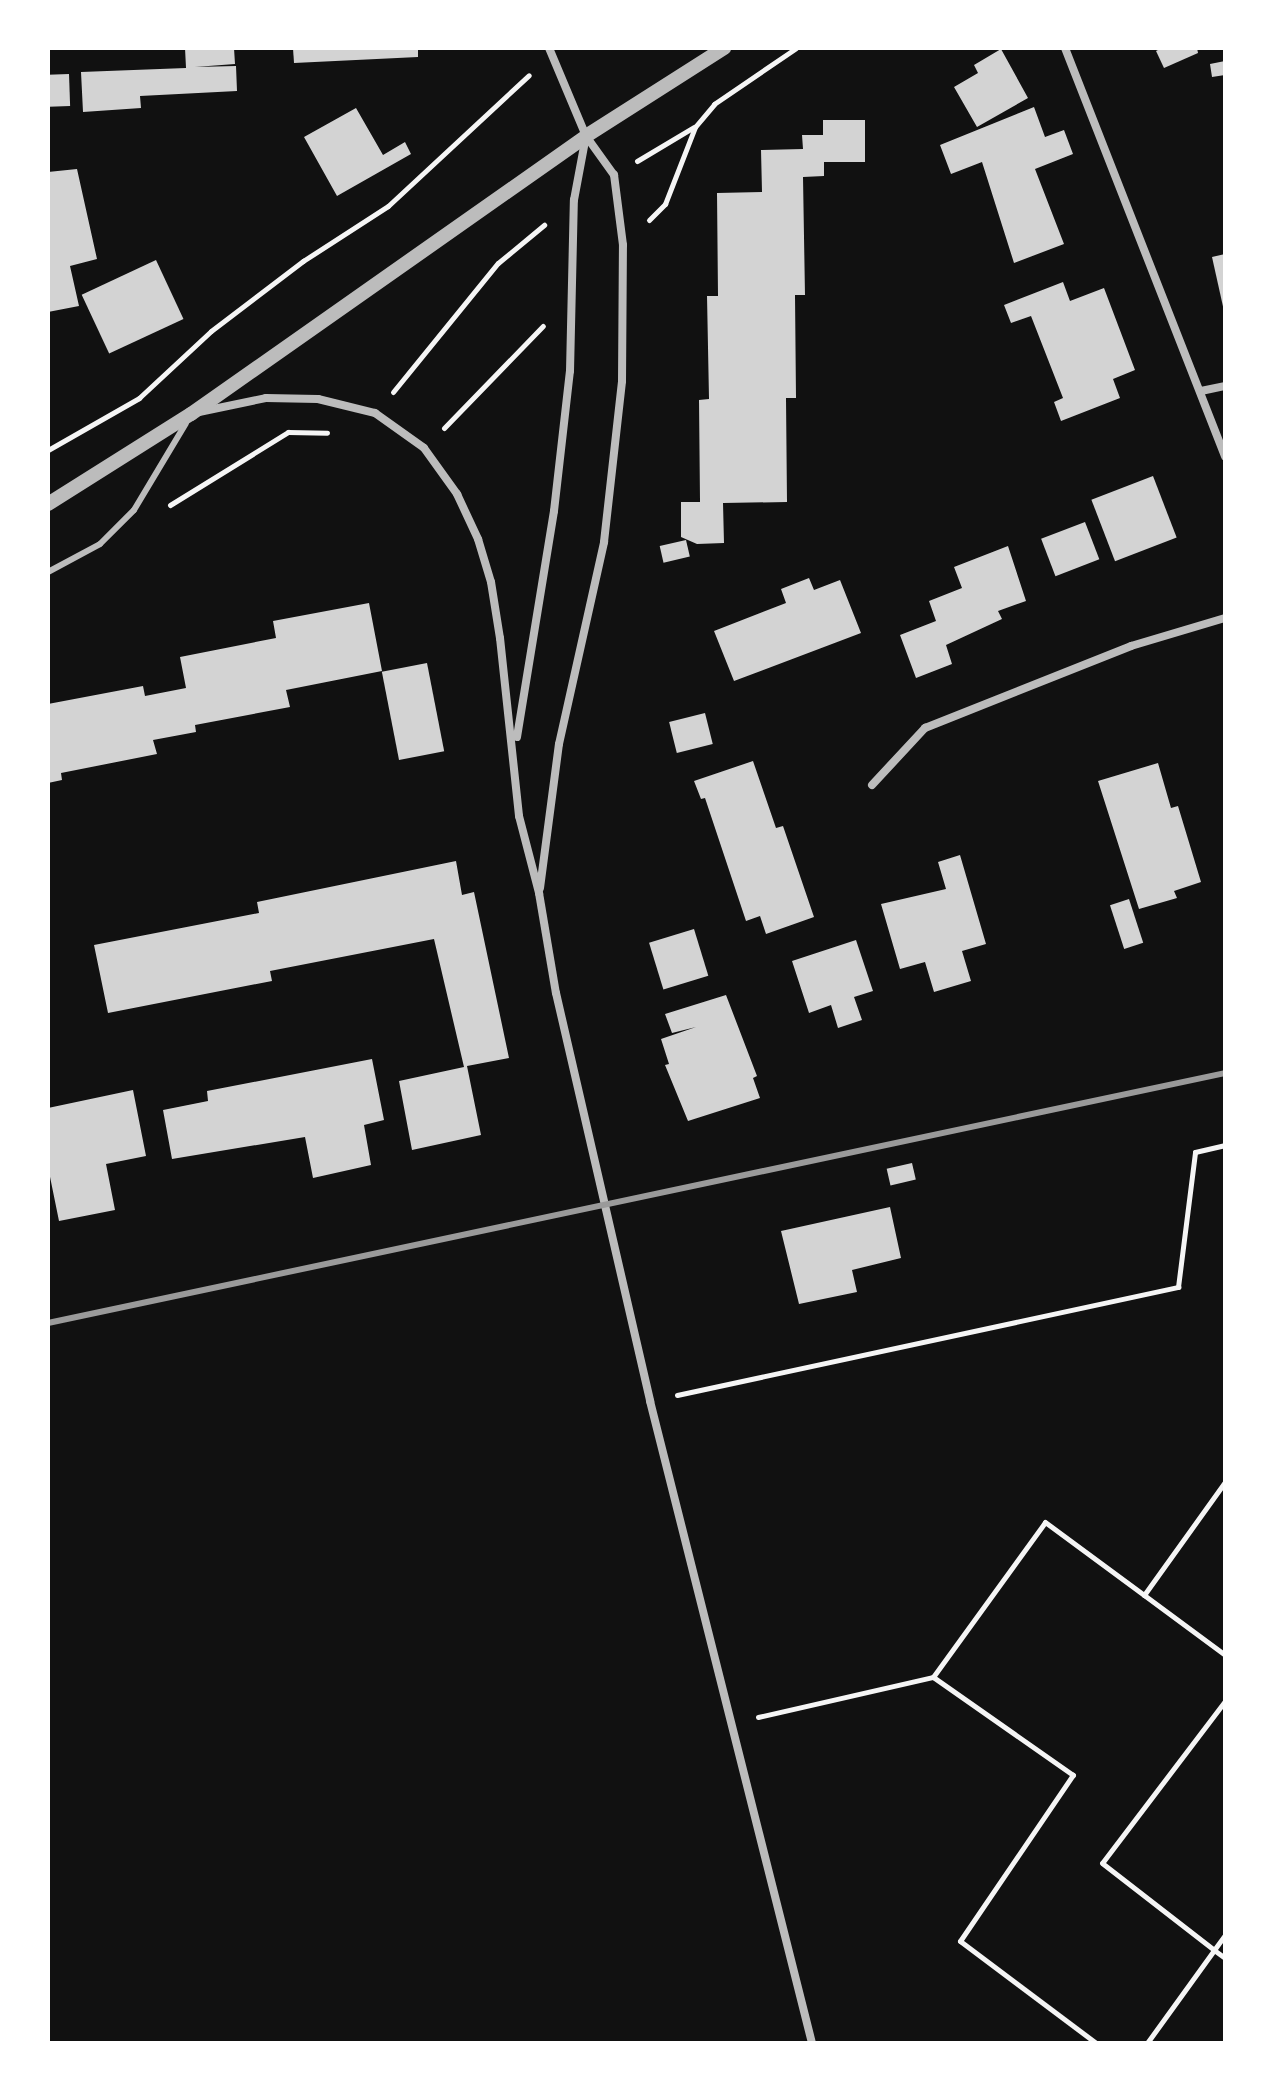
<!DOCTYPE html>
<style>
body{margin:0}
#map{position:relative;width:1273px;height:2091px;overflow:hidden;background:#111;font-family:"Open Sans",sans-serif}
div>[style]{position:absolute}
.building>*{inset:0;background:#d3d3d3;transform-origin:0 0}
.path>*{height:5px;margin:-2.5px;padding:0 2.5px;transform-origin:2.5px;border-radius:2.5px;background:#f5f5f5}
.service>*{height:6px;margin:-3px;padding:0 3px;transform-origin:3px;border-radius:3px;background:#bcbcbc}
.minor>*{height:8px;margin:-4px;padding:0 4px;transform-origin:4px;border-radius:4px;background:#bcbcbc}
.tertiary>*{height:14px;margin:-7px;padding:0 7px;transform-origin:7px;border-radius:7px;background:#bcbcbc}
.rail>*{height:6px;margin:-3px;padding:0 3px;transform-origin:3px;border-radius:3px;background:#9a9a9a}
span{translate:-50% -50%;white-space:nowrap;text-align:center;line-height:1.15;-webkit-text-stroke:8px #fff;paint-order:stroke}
.frame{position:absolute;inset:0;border:50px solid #fff;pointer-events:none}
</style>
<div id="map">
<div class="building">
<i style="clip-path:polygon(185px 48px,234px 48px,235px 64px,195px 67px,236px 66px,237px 91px,140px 96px,141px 108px,83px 112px,81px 72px,186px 68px)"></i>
<i style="clip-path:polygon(293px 48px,418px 48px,418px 57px,294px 63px)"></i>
<i style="clip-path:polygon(1162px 48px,1197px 48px,1198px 53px,1164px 68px,1156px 51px)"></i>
<i style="clip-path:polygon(1001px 49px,1028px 98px,977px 127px,954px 87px,978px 73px,974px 65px)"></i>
<i style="clip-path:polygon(1225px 61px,1225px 75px,1212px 77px,1210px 64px)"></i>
<i style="left:69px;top:74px;width:32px;height:21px;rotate:88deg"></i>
<i style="clip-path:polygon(1034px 107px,1045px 137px,1064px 130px,1073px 154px,1035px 169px,1064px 244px,1014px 263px,982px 162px,951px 174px,940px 145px)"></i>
<i style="clip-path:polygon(356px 108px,383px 155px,405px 142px,411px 154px,337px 196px,304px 137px)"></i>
<i style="clip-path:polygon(823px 120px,865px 120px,865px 162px,824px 162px,824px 176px,803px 177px,805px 295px,795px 295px,796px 398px,786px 398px,787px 502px,723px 503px,724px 543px,697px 544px,681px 537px,681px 502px,700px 502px,699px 400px,709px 399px,707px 296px,718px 296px,717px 193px,762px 192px,761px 150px,803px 149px,802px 135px,823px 135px)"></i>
<i style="clip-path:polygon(77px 169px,97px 259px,70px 266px,79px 306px,48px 312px,48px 172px)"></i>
<i style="clip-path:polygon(1225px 254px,1225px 311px,1224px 311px,1212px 257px)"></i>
<i style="left:156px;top:260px;width:65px;height:82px;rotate:65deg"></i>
<i style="clip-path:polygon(1063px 282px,1070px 301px,1104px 288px,1135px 370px,1113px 379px,1120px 398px,1061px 421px,1054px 402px,1063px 398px,1031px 316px,1011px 323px,1004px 305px)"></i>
<i style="left:1153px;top:476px;width:66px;height:66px;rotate:69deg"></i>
<i style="left:1085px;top:522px;width:40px;height:47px;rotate:69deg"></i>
<i style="left:686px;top:540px;width:17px;height:27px;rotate:77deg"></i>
<i style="clip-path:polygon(1008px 546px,1026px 601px,998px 611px,1002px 619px,946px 645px,952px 664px,916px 678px,900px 635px,936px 621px,929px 601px,962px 588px,954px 567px)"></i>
<i style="clip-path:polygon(809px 578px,814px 590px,840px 580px,861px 633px,734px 681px,714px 631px,786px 603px,781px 589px)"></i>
<i style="clip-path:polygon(369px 603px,382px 671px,286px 690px,290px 707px,195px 725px,196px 732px,153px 740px,157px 754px,61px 773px,62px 780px,48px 783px,48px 704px,143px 686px,145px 696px,186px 688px,180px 657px,276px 638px,273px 621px)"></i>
<i style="left:427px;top:663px;width:90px;height:46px;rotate:79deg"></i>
<i style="left:705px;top:713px;width:32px;height:37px;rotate:76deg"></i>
<i style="clip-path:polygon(753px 761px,776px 828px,783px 826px,814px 917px,766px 934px,760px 916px,746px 921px,705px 798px,701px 799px,694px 781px)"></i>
<i style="clip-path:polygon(1158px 763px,1171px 808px,1178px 806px,1201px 882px,1174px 891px,1177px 898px,1139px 909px,1098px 781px)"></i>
<i style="clip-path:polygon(960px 855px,986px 944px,962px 951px,971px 981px,934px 992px,925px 962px,900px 969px,881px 904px,946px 889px,938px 862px)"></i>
<i style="clip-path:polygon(456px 861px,462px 895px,474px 892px,509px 1058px,467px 1066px,481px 1135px,412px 1150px,399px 1081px,464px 1067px,434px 939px,270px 971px,272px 981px,108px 1013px,94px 945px,259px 913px,257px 902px)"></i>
<i style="left:1129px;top:899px;width:46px;height:20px;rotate:72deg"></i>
<i style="left:694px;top:929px;width:49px;height:47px;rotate:73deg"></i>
<i style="clip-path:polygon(856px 940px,873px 991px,854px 997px,862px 1020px,838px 1028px,831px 1005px,809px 1013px,792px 961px)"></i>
<i style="clip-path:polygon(726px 995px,757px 1076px,753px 1078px,760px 1098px,688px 1121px,665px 1065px,669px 1064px,661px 1039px,696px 1027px,672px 1033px,665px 1014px)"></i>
<i style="clip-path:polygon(372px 1059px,384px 1120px,364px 1125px,371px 1165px,313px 1178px,305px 1137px,172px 1159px,163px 1110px,208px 1101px,207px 1091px)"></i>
<i style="clip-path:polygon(133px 1090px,146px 1156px,106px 1164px,115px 1210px,59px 1221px,48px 1167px,48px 1108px)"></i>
<i style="left:912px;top:1163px;width:17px;height:26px;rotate:77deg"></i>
<i style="clip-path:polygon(890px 1207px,901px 1258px,852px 1270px,857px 1292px,799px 1304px,781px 1231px)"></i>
</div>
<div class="path">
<i style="left:637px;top:161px;width:66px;rotate:-30.8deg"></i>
<i style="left:649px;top:220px;width:23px;rotate:-45deg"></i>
<i style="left:665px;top:204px;width:83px;rotate:-68.7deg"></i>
<i style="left:695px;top:127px;width:30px;rotate:-50deg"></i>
<i style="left:714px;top:104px;width:99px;rotate:-34.3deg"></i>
<i style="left:393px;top:392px;width:166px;rotate:-50.9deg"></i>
<i style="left:498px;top:263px;width:60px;rotate:-39.6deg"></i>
<i style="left:444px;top:428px;width:142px;rotate:-45.9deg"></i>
<i style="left:48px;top:450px;width:105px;rotate:-29.7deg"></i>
<i style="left:139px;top:398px;width:98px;rotate:-42.9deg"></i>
<i style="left:211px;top:331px;width:116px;rotate:-37.3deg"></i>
<i style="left:303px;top:261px;width:101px;rotate:-32.9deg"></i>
<i style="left:388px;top:206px;width:192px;rotate:-42.9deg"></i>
<i style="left:170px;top:505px;width:139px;rotate:-31.7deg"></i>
<i style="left:288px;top:432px;width:39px;rotate:1deg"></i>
<i style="left:677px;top:1395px;width:513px;rotate:-12.17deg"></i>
<i style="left:1178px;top:1287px;width:136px;rotate:-82.8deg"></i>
<i style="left:1195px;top:1152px;width:31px;rotate:-13deg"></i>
<i style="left:1144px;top:1595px;width:101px;rotate:36.5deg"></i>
<i style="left:1225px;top:1701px;width:203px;rotate:127.2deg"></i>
<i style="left:1102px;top:1863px;width:142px;rotate:37.8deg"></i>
<i style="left:1214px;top:1950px;width:19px;rotate:-54deg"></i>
<i style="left:758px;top:1717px;width:180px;rotate:-12.9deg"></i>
<i style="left:1096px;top:2043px;width:170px;rotate:-143.1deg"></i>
<i style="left:960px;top:1941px;width:201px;rotate:-55.8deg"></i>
<i style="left:1073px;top:1775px;width:171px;rotate:-145deg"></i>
<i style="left:933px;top:1677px;width:191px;rotate:-54.1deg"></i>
<i style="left:1045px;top:1522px;width:123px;rotate:36.4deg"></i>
<i style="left:1144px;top:1595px;width:139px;rotate:-54.4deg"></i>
<i style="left:1147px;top:2043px;width:115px;rotate:-54.2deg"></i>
<i style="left:1214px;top:1950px;width:14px;rotate:36deg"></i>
</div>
<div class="service">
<i style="left:48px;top:572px;width:59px;rotate:-28.3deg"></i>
<i style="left:100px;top:544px;width:48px;rotate:-45deg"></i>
<i style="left:134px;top:510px;width:101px;rotate:-59.1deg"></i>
</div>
<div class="minor">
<i style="left:1065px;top:48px;width:439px;rotate:68.6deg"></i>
<i style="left:1201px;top:391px;width:25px;rotate:-12deg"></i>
<i style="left:199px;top:412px;width:68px;rotate:-11.8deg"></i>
<i style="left:266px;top:398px;width:52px;rotate:1.1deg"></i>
<i style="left:318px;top:399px;width:59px;rotate:13.8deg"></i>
<i style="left:375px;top:413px;width:60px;rotate:35.5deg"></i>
<i style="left:424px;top:448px;width:57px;rotate:54.3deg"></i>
<i style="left:457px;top:494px;width:50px;rotate:65deg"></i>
<i style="left:478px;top:539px;width:45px;rotate:73.2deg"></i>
<i style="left:491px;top:582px;width:57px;rotate:80.9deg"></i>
<i style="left:500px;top:638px;width:179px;rotate:83.9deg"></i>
<i style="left:519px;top:816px;width:80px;rotate:75.4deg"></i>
<i style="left:539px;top:893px;width:101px;rotate:80.4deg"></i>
<i style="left:556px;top:993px;width:419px;rotate:77deg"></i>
<i style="left:650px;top:1401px;width:662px;rotate:75.84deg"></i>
<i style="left:517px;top:737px;width:229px;rotate:-80.7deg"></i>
<i style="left:554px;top:511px;width:141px;rotate:-83.5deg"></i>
<i style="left:570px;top:371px;width:171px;rotate:-88.7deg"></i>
<i style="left:574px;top:200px;width:65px;rotate:-79.4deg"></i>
<i style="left:872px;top:785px;width:78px;rotate:-47.1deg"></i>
<i style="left:925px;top:728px;width:222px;rotate:-21.7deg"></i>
<i style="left:1131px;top:646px;width:98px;rotate:-16.6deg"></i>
<i style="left:540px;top:888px;width:145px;rotate:-82.5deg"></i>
<i style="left:559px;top:744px;width:207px;rotate:-77.4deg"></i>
<i style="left:604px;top:542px;width:162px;rotate:-83.6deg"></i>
<i style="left:622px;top:381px;width:136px;rotate:-89.6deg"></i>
<i style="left:623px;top:245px;width:71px;rotate:-97.3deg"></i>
<i style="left:614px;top:175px;width:48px;rotate:-125.7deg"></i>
<i style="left:586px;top:136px;width:95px;rotate:-112.8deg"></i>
</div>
<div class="tertiary">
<i style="left:48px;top:504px;width:169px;rotate:-32.2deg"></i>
<i style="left:191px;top:414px;width:483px;rotate:-35.1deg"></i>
<i style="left:586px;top:136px;width:164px;rotate:-32.5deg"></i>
</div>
<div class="rail">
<i style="left:48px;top:1323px;width:1203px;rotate:-11.99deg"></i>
</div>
<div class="frame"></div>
</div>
